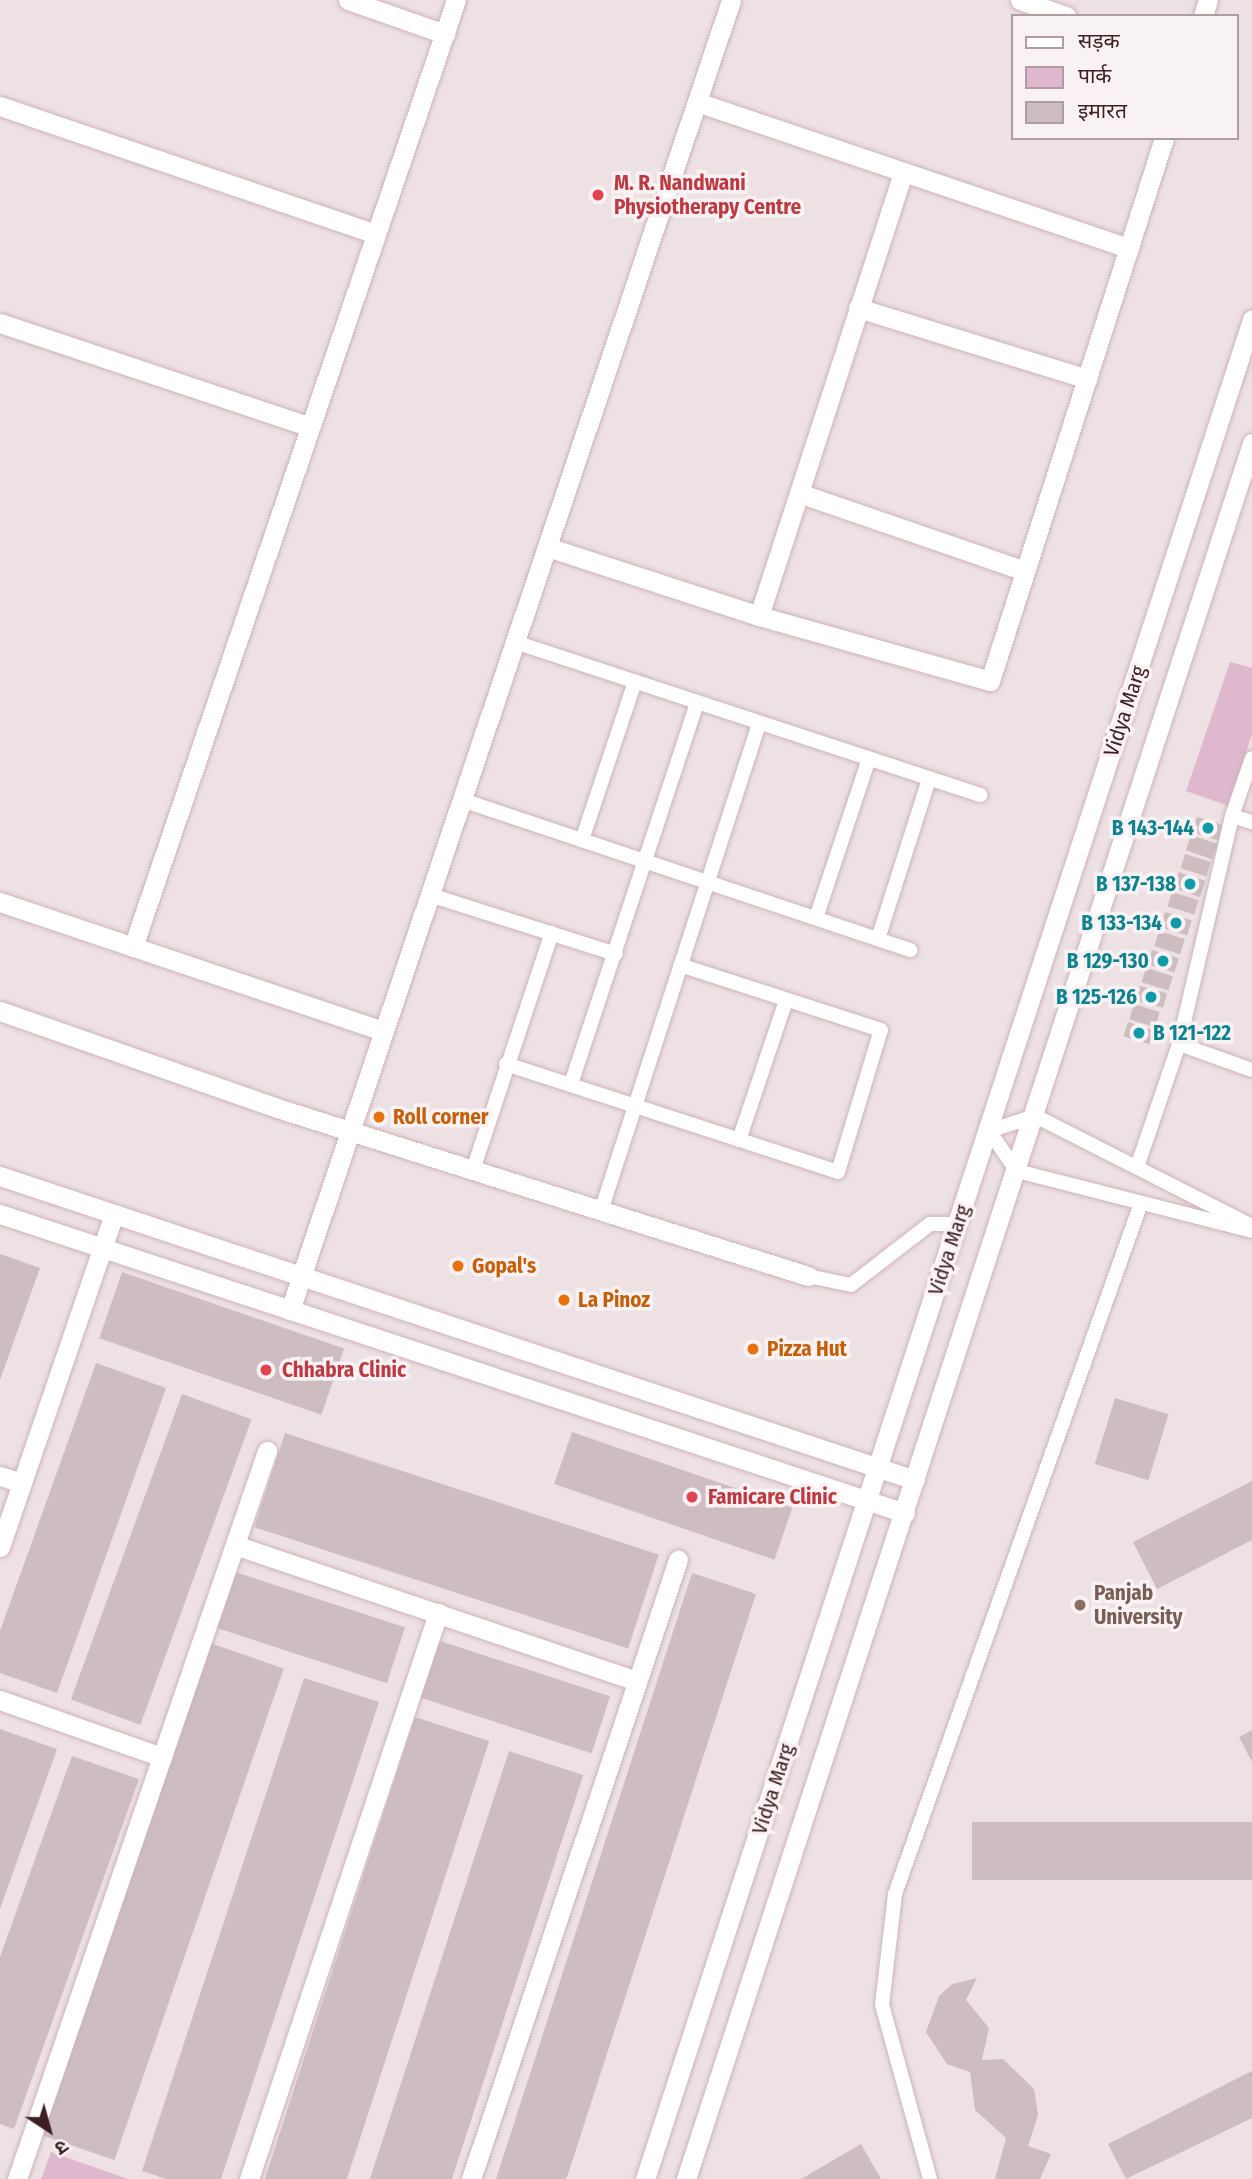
<!DOCTYPE html>
<meta charset="utf-8">
<style>
body{margin:0}
#map{position:relative;width:1252px;height:2179px;overflow:hidden;background:#ede1e4;font-family:"Fira Sans Condensed","Noto Sans Devanagari",sans-serif}
div>[style]{position:absolute}
.green>*{inset:0;background:#dfb8cd}
.building>*{inset:0;background:#cdbdc1;transform-origin:0 0}
.roads{filter:drop-shadow(0 0 2px #cdb4b8) drop-shadow(0 0 2px #cdb4b8)}
.service>*{height:14px;margin:-7px;padding:0 7px;transform-origin:7px;border-radius:7px;background:#fff}
.minor>*{height:19px;margin:-9.5px;padding:0 9.5px;transform-origin:9.5px;border-radius:9.5px;background:#fff}
.tertiary>*{height:19px;margin:-9.5px;padding:0 9.5px;transform-origin:9.5px;border-radius:9.5px;background:#fff}
.secondary>*{height:19px;margin:-9.5px;padding:0 9.5px;transform-origin:9.5px;border-radius:9.5px;background:#fff}
.dots>*{width:19px;height:19px;translate:-50% -50%;box-sizing:border-box;border:4px solid #f9f2f4;border-radius:50%}
span{translate:-50% -50%;white-space:nowrap;text-align:center;line-height:1.15;-webkit-text-stroke:7px #f9f2f4;paint-order:stroke}
.health-label{font-size:21px;color:#be3a42;font-weight:700}
.left{translate:0 -50%;text-align:left}
.street-label{font-size:21px;color:#3e2022}
.culture-label{font-size:21px;color:#0d838f;font-weight:700}
.right{translate:-100% -50%;text-align:right}
.food-label{font-size:21px;color:#c56008;font-weight:700}
.education-label{font-size:21px;color:#785e54;font-weight:700}
.legend{position:absolute;left:1011px;top:14px;width:228px;height:126px;box-sizing:border-box;background:#f9f2f4;border:2px solid #ae9ea0;margin:0;padding:9px 12px;list-style:none;font-size:21px;color:#3e2022}
.legend li{display:flex;align-items:center;gap:14px;height:35px}
.legend b{width:35px;border:2px solid #ae9ea0}
.north{position:absolute;left:14px;top:2095px;width:70px;height:70px;-webkit-text-stroke:5px #f9f2f4;paint-order:stroke;rotate:144deg;font-size:19px;font-weight:700;line-height:28px;text-align:center;color:#3e2022}
.north::after{content:'';display:block;margin:auto;width:24px;height:32px;background:#3e2022;clip-path:polygon(50% 0,100% 100%,50% 72%,0 100%)}
</style>
<div id="map">
<div class="green">
<i style="clip-path:polygon(1230px 662px,1252px 668px,1252px 734px,1229px 806px,1186px 791px)"></i>
<i style="clip-path:polygon(51px 2152px,128px 2179px,41px 2179px)"></i>
</div>
<div class="building">
<i style="left:1197px;top:817px;width:27px;height:16px;rotate:17deg"></i>
<i style="left:1191px;top:835px;width:28px;height:16px;rotate:19deg"></i>
<i style="left:1185px;top:854px;width:27px;height:15px;rotate:17deg"></i>
<i style="left:1179px;top:872px;width:28px;height:17px;rotate:19deg"></i>
<i style="left:1172px;top:892px;width:28px;height:15px;rotate:17deg"></i>
<i style="left:1165px;top:912px;width:28px;height:16px;rotate:17deg"></i>
<i style="left:1159px;top:931px;width:27px;height:16px;rotate:17deg"></i>
<i style="left:1152px;top:950px;width:28px;height:15px;rotate:17deg"></i>
<i style="left:1146px;top:968px;width:28px;height:15px;rotate:17deg"></i>
<i style="left:1140px;top:986px;width:28px;height:15px;rotate:15deg"></i>
<i style="left:1134px;top:1004px;width:27px;height:16px;rotate:17deg"></i>
<i style="left:1128px;top:1022px;width:27px;height:15px;rotate:17deg"></i>
<i style="clip-path:polygon(0 1254px,40px 1268px,0 1380px)"></i>
<i style="left:122px;top:1272px;width:235px;height:70px;rotate:19deg"></i>
<i style="clip-path:polygon(96px 1363px,166px 1388px,57px 1693px,0 1673px,0 1631px)"></i>
<i style="left:182px;top:1394px;width:74px;height:325px;rotate:20deg"></i>
<i style="left:1115px;top:1398px;width:56px;height:69px;rotate:17deg"></i>
<i style="left:572px;top:1432px;width:233px;height:55px;rotate:19deg"></i>
<i style="left:285px;top:1433px;width:393px;height:99px;rotate:18deg"></i>
<i style="clip-path:polygon(1252px 1481px,1252px 1540px,1157px 1589px,1133px 1542px)"></i>
<i style="left:232px;top:1571px;width:182px;height:59px;rotate:18deg"></i>
<i style="clip-path:polygon(692px 1573px,756px 1594px,569px 2171px,566px 2179px,496px 2179px)"></i>
<i style="left:437px;top:1640px;width:182px;height:60px;rotate:18deg"></i>
<i style="left:210px;top:1643px;width:78px;height:520px;rotate:19deg"></i>
<i style="clip-path:polygon(304px 1678px,379px 1702px,221px 2179px,166px 2179px,142px 2171px)"></i>
<i style="left:415px;top:1717px;width:78px;height:487px;rotate:18deg"></i>
<i style="clip-path:polygon(0 1729px,57px 1749px,0 1909px)"></i>
<i style="clip-path:polygon(1252px 1730px,1252px 1762px,1239px 1737px)"></i>
<i style="left:509px;top:1751px;width:78px;height:451px;rotate:18deg"></i>
<i style="clip-path:polygon(72px 1756px,139px 1779px,14px 2129px,0 2124px,0 1957px)"></i>
<i style="left:1252px;top:1822px;width:58px;height:280px;rotate:90deg"></i>
<i style="clip-path:polygon(977px 1978px,966px 2000px,989px 2028px,982px 2060px,1003px 2059px,1034px 2089px,1038px 2115px,1028px 2146px,1051px 2154px,1040px 2179px,995px 2179px,1006px 2138px,975px 2110px,970px 2072px,947px 2064px,926px 2032px,939px 1996px,952px 1984px)"></i>
<i style="clip-path:polygon(1252px 2071px,1252px 2118px,1126px 2179px,1108px 2144px)"></i>
<i style="clip-path:polygon(861px 2144px,881px 2179px,801px 2179px)"></i>
</div>
<div class="roads">
<div class="service">
<i style="left:515px;top:642px;width:490px;rotate:18.2deg"></i>
<i style="left:462px;top:800px;width:473px;rotate:18.5deg"></i>
<i style="left:1232px;top:816px;width:21px;rotate:17deg"></i>
<i style="left:582px;top:840px;width:167px;rotate:-71.5deg"></i>
<i style="left:430px;top:895px;width:195px;rotate:17.6deg"></i>
<i style="left:816px;top:918px;width:168px;rotate:-71.6deg"></i>
<i style="left:878px;top:939px;width:168px;rotate:-72.3deg"></i>
<i style="left:1179px;top:1044px;width:77px;rotate:19.6deg"></i>
<i style="left:506px;top:1064px;width:349px;rotate:18deg"></i>
<i style="left:838px;top:1172px;width:148px;rotate:-73.2deg"></i>
<i style="left:881px;top:1030px;width:211px;rotate:-162.1deg"></i>
<i style="left:571px;top:1084px;width:402px;rotate:-71.7deg"></i>
<i style="left:739px;top:1140px;width:148px;rotate:-71.4deg"></i>
<i style="left:1137px;top:1167px;width:130px;rotate:-71.1deg"></i>
<i style="left:1179px;top:1044px;width:234px;rotate:-76.9deg"></i>
<i style="left:1232px;top:816px;width:61px;rotate:-71deg"></i>
<i style="left:473px;top:1170px;width:250px;rotate:-71.6deg"></i>
<i style="left:601px;top:1211px;width:512px;rotate:-72.03deg"></i>
<i style="left:1252px;top:1226px;width:243px;rotate:-153.1deg"></i>
<i style="left:1035px;top:1116px;width:48px;rotate:161.9deg"></i>
<i style="left:989px;top:1131px;width:49px;rotate:55deg"></i>
<i style="left:1017px;top:1171px;width:243px;rotate:14.3deg"></i>
<i style="left:808px;top:1276px;width:44px;rotate:11.8deg"></i>
<i style="left:851px;top:1285px;width:100px;rotate:-37.7deg"></i>
<i style="left:930px;top:1224px;width:28px"></i>
<i style="left:930px;top:2179px;width:180px;rotate:-105.4deg"></i>
<i style="left:882px;top:2005px;width:112px;rotate:-83.3deg"></i>
<i style="left:895px;top:1894px;width:733px;rotate:-70.4deg"></i>
</div>
<div class="minor">
<i style="left:348px;top:0;width:103px;rotate:19.3deg"></i>
<i style="left:1020px;top:0;width:49px;rotate:19.2deg"></i>
<i style="left:1203px;top:16px;width:17px;rotate:-73deg"></i>
<i style="left:697px;top:102px;width:456px;rotate:18.7deg"></i>
<i style="left:0;top:106px;width:397px;rotate:18.8deg"></i>
<i style="left:858px;top:308px;width:240px;rotate:17.2deg"></i>
<i style="left:0;top:323px;width:327px;rotate:18.5deg"></i>
<i style="left:799px;top:493px;width:239px;rotate:19deg"></i>
<i style="left:547px;top:547px;width:223px;rotate:18deg"></i>
<i style="left:759px;top:616px;width:240px;rotate:15.7deg"></i>
<i style="left:990px;top:681px;width:570px;rotate:-72.23deg"></i>
<i style="left:759px;top:616px;width:467px;rotate:-72deg"></i>
<i style="left:0;top:902px;width:405px;rotate:18.6deg"></i>
<i style="left:133px;top:947px;width:1001px;rotate:-71.17deg"></i>
<i style="left:0;top:1011px;width:293px;rotate:19.3deg"></i>
<i style="left:277px;top:1108px;width:557px;rotate:17.56deg"></i>
<i style="left:0;top:1476px;width:23px;rotate:18deg"></i>
<i style="left:235px;top:1545px;width:424px;rotate:18.7deg"></i>
<i style="left:0;top:1700px;width:172px;rotate:19.4deg"></i>
<i style="left:17px;top:2179px;width:770px;rotate:-71.05deg"></i>
<i style="left:249px;top:2179px;width:597px;rotate:-71.53deg"></i>
<i style="left:471px;top:2179px;width:653px;rotate:-71.51deg"></i>
</div>
<div class="tertiary">
<i style="left:0;top:1176px;width:964px;rotate:18.38deg"></i>
<i style="left:0;top:1214px;width:953px;rotate:18.28deg"></i>
<i style="left:290px;top:1310px;width:1382px;rotate:-71.39deg"></i>
<i style="left:0;top:1547px;width:352px;rotate:-71.1deg"></i>
</div>
<div class="secondary">
<i style="left:645px;top:2179px;width:1956px;rotate:-71.92deg"></i>
<i style="left:686px;top:2179px;width:1826px;rotate:-71.94deg"></i>
</div>
</div>
<div class="dots">
<i style="left:598px;top:195px;background:#e0444e"></i>
<i style="left:1208px;top:828px;background:#0f9aa8"></i>
<i style="left:1190px;top:884px;background:#0f9aa8"></i>
<i style="left:1176px;top:923px;background:#0f9aa8"></i>
<i style="left:1163px;top:961px;background:#0f9aa8"></i>
<i style="left:1151px;top:997px;background:#0f9aa8"></i>
<i style="left:1139px;top:1033px;background:#0f9aa8"></i>
<i style="left:379px;top:1117px;background:#e8710a"></i>
<i style="left:458px;top:1266px;background:#e8710a"></i>
<i style="left:564px;top:1300px;background:#e8710a"></i>
<i style="left:753px;top:1349px;background:#e8710a"></i>
<i style="left:266px;top:1370px;background:#e0444e"></i>
<i style="left:692px;top:1497px;background:#e0444e"></i>
<i style="left:1080px;top:1605px;background:#8d6e63"></i>
</div>
<div class="health-label">
<span class="left" style="left:614px;top:195px">M. R. Nandwani<br>Physiotherapy Centre</span>
<span class="left" style="left:282px;top:1370px">Chhabra Clinic</span>
<span class="left" style="left:708px;top:1497px">Famicare Clinic</span>
</div>
<div class="street-label">
<span style="left:1125px;top:711px;rotate:-72deg">Vidya Marg</span>
<span style="left:949px;top:1250px;rotate:-72deg">Vidya Marg</span>
<span style="left:773px;top:1789px;rotate:-72deg">Vidya Marg</span>
</div>
<div class="culture-label">
<span class="right" style="left:1194px;top:828px">B 143-144</span>
<span class="right" style="left:1176px;top:884px">B 137-138</span>
<span class="right" style="left:1162px;top:923px">B 133-134</span>
<span class="right" style="left:1149px;top:961px">B 129-130</span>
<span class="right" style="left:1137px;top:997px">B 125-126</span>
<span class="left" style="left:1153px;top:1033px">B 121-122</span>
</div>
<div class="food-label">
<span class="left" style="left:393px;top:1117px">Roll corner</span>
<span class="left" style="left:472px;top:1266px">Gopal's</span>
<span class="left" style="left:578px;top:1300px">La Pinoz</span>
<span class="left" style="left:767px;top:1349px">Pizza Hut</span>
</div>
<div class="education-label">
<span class="left" style="left:1094px;top:1605px">Panjab<br>University</span>
</div>
<ul class="legend">
<li><b style="height:9px;background:#fff"></b>सड़क</li>
<li><b style="height:19px;background:#dfb8cd"></b>पार्क</li>
<li><b style="height:19px;background:#cdbdc1"></b>इमारत</li>
</ul>
<div class="north">उ</div>
</div>
